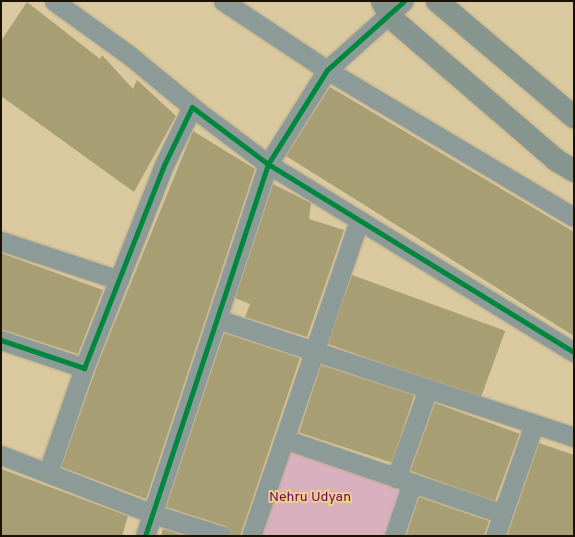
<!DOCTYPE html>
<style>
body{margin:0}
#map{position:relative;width:575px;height:537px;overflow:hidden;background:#dac89e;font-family:Overpass,sans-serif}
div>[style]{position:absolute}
.green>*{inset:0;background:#d9b0bd}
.building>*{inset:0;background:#a79e73;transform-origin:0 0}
.roads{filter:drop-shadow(0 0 1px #b6a98a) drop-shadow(0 0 1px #b6a98a)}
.street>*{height:19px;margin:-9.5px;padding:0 9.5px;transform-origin:9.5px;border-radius:9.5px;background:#8c9b98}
.secondary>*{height:22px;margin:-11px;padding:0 11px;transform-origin:11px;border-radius:11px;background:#86958d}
.cycleway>*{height:5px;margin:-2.5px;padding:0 2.5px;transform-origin:2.5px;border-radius:2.5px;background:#00873e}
span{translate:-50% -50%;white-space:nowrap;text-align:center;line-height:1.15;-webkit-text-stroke:3.5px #f3d285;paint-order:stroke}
.park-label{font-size:14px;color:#69006c}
.frame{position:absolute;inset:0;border:2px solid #1b1100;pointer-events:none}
</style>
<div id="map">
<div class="green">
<i style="clip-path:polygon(286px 449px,401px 487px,384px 536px,256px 536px)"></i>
</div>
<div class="building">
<i style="clip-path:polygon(27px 2px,100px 59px,102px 55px,133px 89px,137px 80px,176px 116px,134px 192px,1px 96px,1px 41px)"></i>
<i style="clip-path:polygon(330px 87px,574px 232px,574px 336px,286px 156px)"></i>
<i style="clip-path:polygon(193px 131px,255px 169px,146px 499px,61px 467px,99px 361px)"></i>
<i style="clip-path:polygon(273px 184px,311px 203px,309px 219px,344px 230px,307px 337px,245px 317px,250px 304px,235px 298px)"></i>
<i style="clip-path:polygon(1px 253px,103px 290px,78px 354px,1px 329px)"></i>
<i style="left:352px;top:275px;width:163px;height:73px;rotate:20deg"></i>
<i style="clip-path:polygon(224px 333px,300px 358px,240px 536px,233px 536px,225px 526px,166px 507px)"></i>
<i style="left:321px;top:365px;width:98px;height:71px;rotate:18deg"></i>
<i style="left:435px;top:403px;width:90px;height:72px;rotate:20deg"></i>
<i style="clip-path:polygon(539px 443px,574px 455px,574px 536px,507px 536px)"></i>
<i style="clip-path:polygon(1px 469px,128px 516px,122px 536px,1px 536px)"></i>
<i style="clip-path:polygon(419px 497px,489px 521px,484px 536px,406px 536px)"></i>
<i style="clip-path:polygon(163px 529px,186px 536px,161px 536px)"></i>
</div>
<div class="roads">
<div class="street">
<i style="left:54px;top:1px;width:92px;rotate:35.8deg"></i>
<i style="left:129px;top:55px;width:82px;rotate:39.5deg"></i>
<i style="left:223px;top:1px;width:125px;rotate:33.6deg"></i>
<i style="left:327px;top:70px;width:287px;rotate:30.8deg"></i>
<i style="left:1px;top:241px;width:124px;rotate:18.3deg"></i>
<i style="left:217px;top:319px;width:376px;rotate:18.3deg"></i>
<i style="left:1px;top:340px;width:88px;rotate:18.6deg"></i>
<i style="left:84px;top:368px;width:218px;rotate:-68.5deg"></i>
<i style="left:164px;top:165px;width:64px;rotate:-64.2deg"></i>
<i style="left:192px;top:107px;width:95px;rotate:36.9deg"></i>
<i style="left:268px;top:164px;width:359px;rotate:31.6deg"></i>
<i style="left:284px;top:439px;width:231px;rotate:18.9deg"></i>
<i style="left:1px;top:455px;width:163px;rotate:21.2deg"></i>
<i style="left:153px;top:514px;width:72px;rotate:17.7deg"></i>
<i style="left:48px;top:472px;width:110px;rotate:-70.9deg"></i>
<i style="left:396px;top:478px;width:95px;rotate:-70.2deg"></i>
<i style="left:145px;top:536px;width:392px;rotate:-71.7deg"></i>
<i style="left:268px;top:164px;width:111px;rotate:-57.9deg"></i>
<i style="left:327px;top:70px;width:103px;rotate:-41.9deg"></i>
<i style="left:251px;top:536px;width:334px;rotate:-71.1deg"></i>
<i style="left:394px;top:536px;width:56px;rotate:-71.2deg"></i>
<i style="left:495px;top:536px;width:119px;rotate:-70.8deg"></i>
</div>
<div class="secondary">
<i style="left:382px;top:1px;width:18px;rotate:63deg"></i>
<i style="left:390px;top:17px;width:219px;rotate:40.7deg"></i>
<i style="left:556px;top:160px;width:21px;rotate:31deg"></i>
<i style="left:437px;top:1px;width:180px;rotate:40.3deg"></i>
</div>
</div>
<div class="cycleway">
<i style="left:1px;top:340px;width:88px;rotate:18.6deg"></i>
<i style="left:84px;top:368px;width:218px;rotate:-68.5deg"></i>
<i style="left:164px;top:165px;width:64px;rotate:-64.2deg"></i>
<i style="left:192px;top:107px;width:95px;rotate:36.9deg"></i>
<i style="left:268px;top:164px;width:359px;rotate:31.6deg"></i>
<i style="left:145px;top:536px;width:392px;rotate:-71.7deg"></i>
<i style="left:268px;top:164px;width:111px;rotate:-57.9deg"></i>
<i style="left:327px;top:70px;width:103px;rotate:-41.9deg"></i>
</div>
<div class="park-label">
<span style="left:310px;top:498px">Nehru Udyan</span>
</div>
<div class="frame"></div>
</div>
